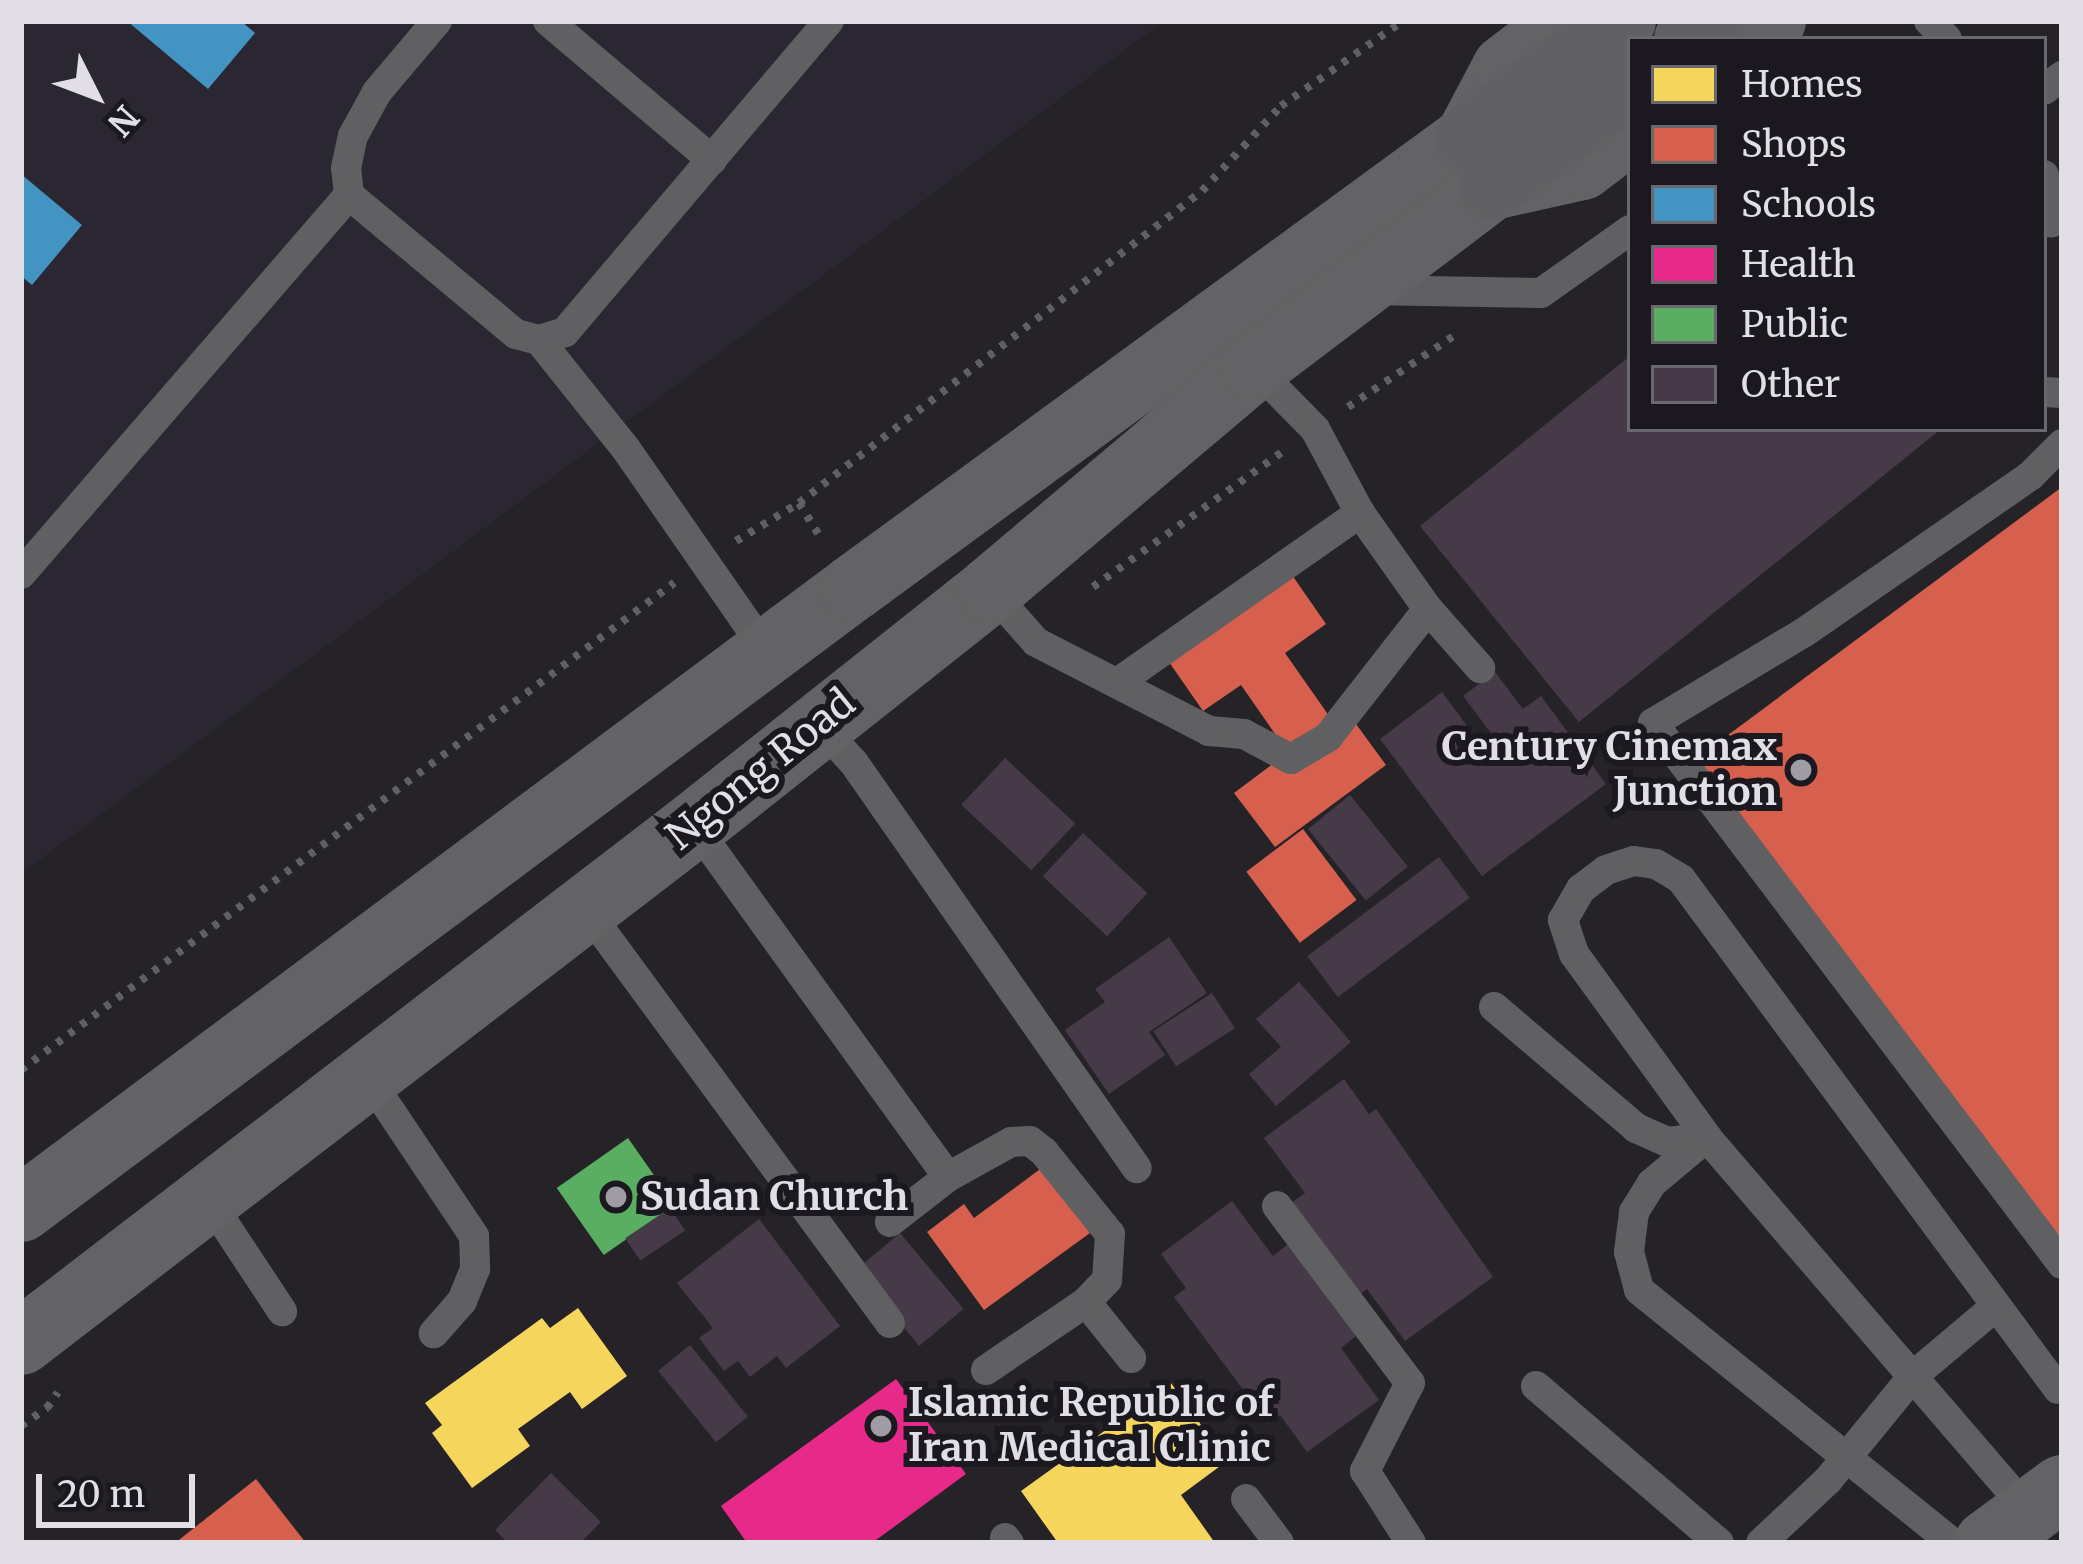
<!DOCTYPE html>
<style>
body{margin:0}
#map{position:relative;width:2083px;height:1564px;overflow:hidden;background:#252328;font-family:Merriweather,serif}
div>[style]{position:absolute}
.built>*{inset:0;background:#2a2632}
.homes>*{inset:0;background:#f6d55c}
.shops>*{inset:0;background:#d6604d;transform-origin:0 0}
.schools>*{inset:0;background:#4393c3}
.health>*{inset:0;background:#e7298a}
.public>*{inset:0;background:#5aae61;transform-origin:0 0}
.building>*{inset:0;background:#463a48;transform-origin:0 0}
.path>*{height:8px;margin-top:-4px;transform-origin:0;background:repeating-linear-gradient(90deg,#606062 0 6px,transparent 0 15px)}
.lane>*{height:30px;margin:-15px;padding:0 15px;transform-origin:15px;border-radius:15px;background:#606062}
.secondary>*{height:66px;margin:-33px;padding:0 33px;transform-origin:33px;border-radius:33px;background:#636365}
.primary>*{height:66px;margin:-33px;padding:0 33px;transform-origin:33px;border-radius:33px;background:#616164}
.dots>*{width:33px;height:33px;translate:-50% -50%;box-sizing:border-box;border:6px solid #1b1820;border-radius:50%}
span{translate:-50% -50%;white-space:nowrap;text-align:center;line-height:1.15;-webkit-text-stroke:12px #1b1820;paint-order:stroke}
.poi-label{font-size:39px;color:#e1dfe5;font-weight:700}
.right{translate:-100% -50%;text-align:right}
.left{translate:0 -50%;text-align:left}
.street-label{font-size:39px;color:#e1dfe5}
.frame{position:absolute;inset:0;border:24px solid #e1dfe5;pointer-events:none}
.legend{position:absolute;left:1627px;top:36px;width:420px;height:396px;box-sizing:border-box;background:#1b1820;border:3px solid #6a686f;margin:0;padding:15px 21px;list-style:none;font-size:36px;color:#e1dfe5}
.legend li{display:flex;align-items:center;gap:24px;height:60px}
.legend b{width:60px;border:3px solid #6a686f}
.north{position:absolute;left:36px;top:36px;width:120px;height:120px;-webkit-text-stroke:9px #1b1820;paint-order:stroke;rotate:132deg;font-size:33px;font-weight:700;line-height:48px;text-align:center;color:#e1dfe5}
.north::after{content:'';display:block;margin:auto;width:42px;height:54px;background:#e1dfe5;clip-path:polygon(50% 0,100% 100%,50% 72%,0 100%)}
.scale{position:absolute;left:36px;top:1474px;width:159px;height:54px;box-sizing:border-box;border:6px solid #e1dfe5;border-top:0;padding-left:15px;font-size:36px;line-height:42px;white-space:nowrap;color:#e1dfe5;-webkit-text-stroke:9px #1b1820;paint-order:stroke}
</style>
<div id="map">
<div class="built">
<i style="clip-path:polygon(21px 21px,1164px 21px,21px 874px)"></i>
</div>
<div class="homes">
<i style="clip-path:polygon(578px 1308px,627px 1376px,582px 1409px,570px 1392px,518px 1429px,530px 1446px,472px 1488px,432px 1433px,442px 1425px,425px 1403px,542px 1318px,550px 1328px)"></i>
<i style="clip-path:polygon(1171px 1383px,1227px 1461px,1181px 1495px,1215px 1543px,1058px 1543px,1021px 1491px)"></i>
</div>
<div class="shops">
<i style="clip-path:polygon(2062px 487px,2062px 1254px,1697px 758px)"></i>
<i style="clip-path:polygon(1292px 575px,1326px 624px,1285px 653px,1334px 723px,1289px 754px,1241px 685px,1203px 711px,1169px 662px)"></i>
<i style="clip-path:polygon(1356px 724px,1386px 765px,1275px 847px,1234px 793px,1282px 757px)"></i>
<i style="left:1303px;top:829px;width:89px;height:71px;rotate:53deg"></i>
<i style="clip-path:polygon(1043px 1167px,1090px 1233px,984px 1310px,927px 1232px,964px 1204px,974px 1218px)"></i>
<i style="clip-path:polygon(256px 1479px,306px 1543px,175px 1543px)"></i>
</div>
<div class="schools">
<i style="clip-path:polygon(127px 21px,241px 21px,255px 33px,208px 89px)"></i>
<i style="clip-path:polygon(21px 174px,82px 225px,32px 285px,21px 276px)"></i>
</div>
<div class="health">
<i style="clip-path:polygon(896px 1379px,966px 1474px,872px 1543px,747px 1543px,721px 1506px)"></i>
</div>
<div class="public">
<i style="left:628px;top:1138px;width:82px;height:87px;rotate:55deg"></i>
</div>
<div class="building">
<i style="clip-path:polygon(1630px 356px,1630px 429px,1941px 429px,1579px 722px,1420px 526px)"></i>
<i style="clip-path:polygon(1495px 672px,1523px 709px,1541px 696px,1606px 784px,1482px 876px,1380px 739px,1442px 692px,1479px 742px,1491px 733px,1463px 696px)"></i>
<i style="left:1005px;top:758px;width:96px;height:64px;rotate:43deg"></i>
<i style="left:1350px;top:795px;width:92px;height:54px;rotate:51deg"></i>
<i style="left:1083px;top:833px;width:88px;height:59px;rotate:43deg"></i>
<i style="left:1439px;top:857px;width:51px;height:165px;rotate:53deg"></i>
<i style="clip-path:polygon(1169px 937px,1207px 993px,1149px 1032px,1165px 1055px,1109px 1094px,1065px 1030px,1105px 1002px,1095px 989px)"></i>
<i style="clip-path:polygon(1299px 982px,1351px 1042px,1276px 1106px,1249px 1074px,1281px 1047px,1256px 1019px)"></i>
<i style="left:1212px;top:993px;width:42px;height:70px;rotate:57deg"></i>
<i style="clip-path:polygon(1344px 1079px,1369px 1114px,1376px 1109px,1493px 1277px,1405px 1341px,1367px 1289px,1357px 1296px,1290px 1204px,1305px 1193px,1264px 1138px)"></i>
<i style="clip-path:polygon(1232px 1201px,1273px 1256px,1288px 1244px,1356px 1336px,1341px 1348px,1379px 1400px,1307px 1452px,1280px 1415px,1268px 1423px,1174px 1297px,1186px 1288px,1161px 1254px)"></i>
<i style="left:670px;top:1208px;width:27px;height:54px;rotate:56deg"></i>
<i style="clip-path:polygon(759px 1219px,840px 1326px,786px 1368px,777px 1356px,750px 1377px,738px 1361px,724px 1371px,699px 1338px,713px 1328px,677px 1283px)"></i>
<i style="left:900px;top:1233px;width:99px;height:58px;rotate:50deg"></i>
<i style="left:690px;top:1345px;width:92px;height:41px;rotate:51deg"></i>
<i style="clip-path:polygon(551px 1473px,601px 1522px,580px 1543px,508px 1543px,495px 1530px)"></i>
</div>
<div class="path">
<i style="left:1348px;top:407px;width:129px;rotate:-33.9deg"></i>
<i style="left:799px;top:503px;width:44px;rotate:58.1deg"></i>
<i style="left:736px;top:541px;width:74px;rotate:-31.1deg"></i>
<i style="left:799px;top:503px;width:510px;rotate:-37.75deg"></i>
<i style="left:1202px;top:191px;width:116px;rotate:-47.1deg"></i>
<i style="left:1281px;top:106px;width:149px;rotate:-34.9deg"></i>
<i style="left:1093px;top:587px;width:231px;rotate:-35.5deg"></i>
<i style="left:21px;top:1070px;width:815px;rotate:-36.72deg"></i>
<i style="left:21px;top:1426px;width:32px;rotate:-35deg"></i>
<i style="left:47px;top:1408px;width:19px;rotate:-55deg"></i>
</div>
<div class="lane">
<i style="left:548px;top:21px;width:215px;rotate:40.3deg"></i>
<i style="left:1929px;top:21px;width:25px;rotate:45deg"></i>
<i style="left:2044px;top:90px;width:23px;rotate:-38deg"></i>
<i style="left:2044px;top:175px;width:48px;rotate:81.5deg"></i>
<i style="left:349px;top:195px;width:27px;rotate:-96deg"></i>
<i style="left:346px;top:168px;width:33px;rotate:-78deg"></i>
<i style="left:353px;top:136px;width:50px;rotate:-61.4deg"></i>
<i style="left:377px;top:92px;width:93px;rotate:-49.8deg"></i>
<i style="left:1368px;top:290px;width:173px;rotate:1deg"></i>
<i style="left:1541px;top:293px;width:109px;rotate:-35.3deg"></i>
<i style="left:539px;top:340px;width:139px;rotate:51.4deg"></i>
<i style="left:626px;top:449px;width:247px;rotate:55.2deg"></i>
<i style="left:1254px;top:367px;width:87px;rotate:45.5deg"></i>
<i style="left:1315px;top:429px;width:95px;rotate:61.8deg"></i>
<i style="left:1360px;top:513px;width:118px;rotate:54.7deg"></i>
<i style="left:1428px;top:609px;width:79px;rotate:48.6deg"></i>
<i style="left:2044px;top:392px;width:18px;rotate:3deg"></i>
<i style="left:2062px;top:444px;width:45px;rotate:135deg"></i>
<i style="left:2030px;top:476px;width:276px;rotate:145.3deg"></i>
<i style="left:1803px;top:633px;width:175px;rotate:149deg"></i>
<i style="left:1653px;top:723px;width:678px;rotate:52.91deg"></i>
<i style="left:21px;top:574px;width:501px;rotate:-49.13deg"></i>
<i style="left:349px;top:195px;width:217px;rotate:39.8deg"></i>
<i style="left:516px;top:334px;width:24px;rotate:15deg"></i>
<i style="left:539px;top:340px;width:27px;rotate:-17deg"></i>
<i style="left:565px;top:332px;width:408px;rotate:-49.7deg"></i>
<i style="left:990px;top:590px;width:69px;rotate:48.5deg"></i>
<i style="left:1036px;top:642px;width:195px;rotate:27.2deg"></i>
<i style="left:1209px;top:731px;width:35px;rotate:5deg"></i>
<i style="left:1244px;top:734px;width:53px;rotate:28deg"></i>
<i style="left:1291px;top:759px;width:43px;rotate:-30.7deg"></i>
<i style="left:1328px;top:737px;width:162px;rotate:-52deg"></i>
<i style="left:1117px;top:683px;width:297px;rotate:-35deg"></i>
<i style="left:818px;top:724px;width:53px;rotate:47.3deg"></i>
<i style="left:854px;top:763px;width:494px;rotate:55.1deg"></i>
<i style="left:694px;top:825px;width:434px;rotate:54.2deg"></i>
<i style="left:948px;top:1177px;width:72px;rotate:-29.1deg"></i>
<i style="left:1011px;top:1142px;width:19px;rotate:-3deg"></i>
<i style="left:1030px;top:1141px;width:18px;rotate:38deg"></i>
<i style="left:1044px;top:1152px;width:105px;rotate:51.2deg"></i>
<i style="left:1110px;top:1234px;width:46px;rotate:93.7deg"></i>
<i style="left:1107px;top:1280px;width:30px;rotate:134deg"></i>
<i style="left:1086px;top:1302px;width:72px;rotate:51.2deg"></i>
<i style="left:585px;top:908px;width:515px;rotate:53.69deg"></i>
<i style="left:1494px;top:1007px;width:187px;rotate:40.4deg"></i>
<i style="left:1636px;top:1128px;width:35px;rotate:24deg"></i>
<i style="left:1668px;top:1142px;width:39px;rotate:-7deg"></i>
<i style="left:365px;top:1073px;width:196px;rotate:56.2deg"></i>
<i style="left:474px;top:1236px;width:33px;rotate:88deg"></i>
<i style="left:475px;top:1269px;width:35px;rotate:112deg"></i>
<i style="left:462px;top:1301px;width:43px;rotate:131.2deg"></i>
<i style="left:1707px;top:1137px;width:72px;rotate:140.1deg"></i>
<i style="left:1652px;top:1183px;width:34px;rotate:122deg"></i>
<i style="left:1634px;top:1212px;width:40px;rotate:97.1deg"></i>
<i style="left:1629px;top:1252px;width:39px;rotate:75deg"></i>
<i style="left:1639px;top:1290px;width:403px;rotate:38.9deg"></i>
<i style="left:210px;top:1202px;width:131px;rotate:56.6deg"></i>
<i style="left:1277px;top:1206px;width:221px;rotate:53.1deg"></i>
<i style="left:1410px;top:1383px;width:99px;rotate:117.1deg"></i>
<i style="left:1365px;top:1471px;width:85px;rotate:57.4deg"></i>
<i style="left:890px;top:1222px;width:73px;rotate:-37.8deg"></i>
<i style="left:986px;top:1370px;width:121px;rotate:-34.2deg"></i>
<i style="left:1536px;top:1386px;width:241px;rotate:40.6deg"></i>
<i style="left:1246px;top:1499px;width:55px;rotate:53.1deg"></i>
<i style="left:2029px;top:1512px;width:494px;rotate:-130.7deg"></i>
<i style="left:1707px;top:1137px;width:226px;rotate:-126deg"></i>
<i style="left:1574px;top:954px;width:36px;rotate:-108deg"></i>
<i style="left:1563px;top:920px;width:36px;rotate:-60deg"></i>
<i style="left:1581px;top:889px;width:31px;rotate:-37deg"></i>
<i style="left:1606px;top:870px;width:29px;rotate:-18deg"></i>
<i style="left:1634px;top:861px;width:22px;rotate:8deg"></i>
<i style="left:1656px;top:864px;width:29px;rotate:31deg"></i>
<i style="left:1681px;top:879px;width:634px;rotate:53.53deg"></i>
<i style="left:1005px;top:1538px;width:6px;rotate:51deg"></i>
<i style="left:1761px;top:1543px;width:92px;rotate:-43.2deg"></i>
<i style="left:1828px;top:1480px;width:134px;rotate:-50.7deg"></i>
<i style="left:1913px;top:1376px;width:109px;rotate:-40.1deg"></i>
</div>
<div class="secondary">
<i style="left:1749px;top:39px;width:30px;rotate:-37deg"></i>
<i style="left:21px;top:1209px;width:1038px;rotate:-36.74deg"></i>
<i style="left:853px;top:588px;width:762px;rotate:-36.19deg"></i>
<i style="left:1468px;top:138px;width:79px;rotate:-62.1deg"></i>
<i style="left:1505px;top:68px;width:77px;rotate:-37.6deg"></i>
<i style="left:21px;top:1342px;width:849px;rotate:-37.53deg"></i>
<i style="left:694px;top:825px;width:378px;rotate:-38.4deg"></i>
<i style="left:990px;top:590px;width:346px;rotate:-40.2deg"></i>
<i style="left:1254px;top:367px;width:298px;rotate:-37.1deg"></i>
<i style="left:1492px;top:187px;width:92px;rotate:-12.5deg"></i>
<i style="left:1582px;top:167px;width:60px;rotate:-36.9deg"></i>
<i style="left:1987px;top:1543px;width:93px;rotate:-36.3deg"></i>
</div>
<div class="primary">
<i style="left:1687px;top:39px;width:30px;rotate:-37deg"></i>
<i style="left:1468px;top:138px;width:194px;rotate:-37deg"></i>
<i style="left:1492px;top:187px;width:173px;rotate:-37.3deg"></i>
</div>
<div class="dots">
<i style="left:1801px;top:770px;background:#9f9da3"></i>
<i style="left:616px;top:1197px;background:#9f9da3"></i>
<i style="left:881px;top:1426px;background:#9f9da3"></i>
</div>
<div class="poi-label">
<span class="right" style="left:1777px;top:770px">Century Cinemax<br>Junction</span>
<span class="left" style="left:640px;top:1197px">Sudan Church</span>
<span class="left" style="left:908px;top:1426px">Islamic Republic of<br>Iran Medical Clinic</span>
</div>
<div class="street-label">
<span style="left:761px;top:770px;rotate:-39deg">Ngong Road</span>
</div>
<div class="frame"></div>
<ul class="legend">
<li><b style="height:33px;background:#f6d55c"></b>Homes</li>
<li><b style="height:33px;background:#d6604d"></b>Shops</li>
<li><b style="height:33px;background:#4393c3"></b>Schools</li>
<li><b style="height:33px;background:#e7298a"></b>Health</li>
<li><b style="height:33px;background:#5aae61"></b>Public</li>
<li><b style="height:33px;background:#463a48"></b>Other</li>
</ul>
<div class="north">N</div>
<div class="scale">20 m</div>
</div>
